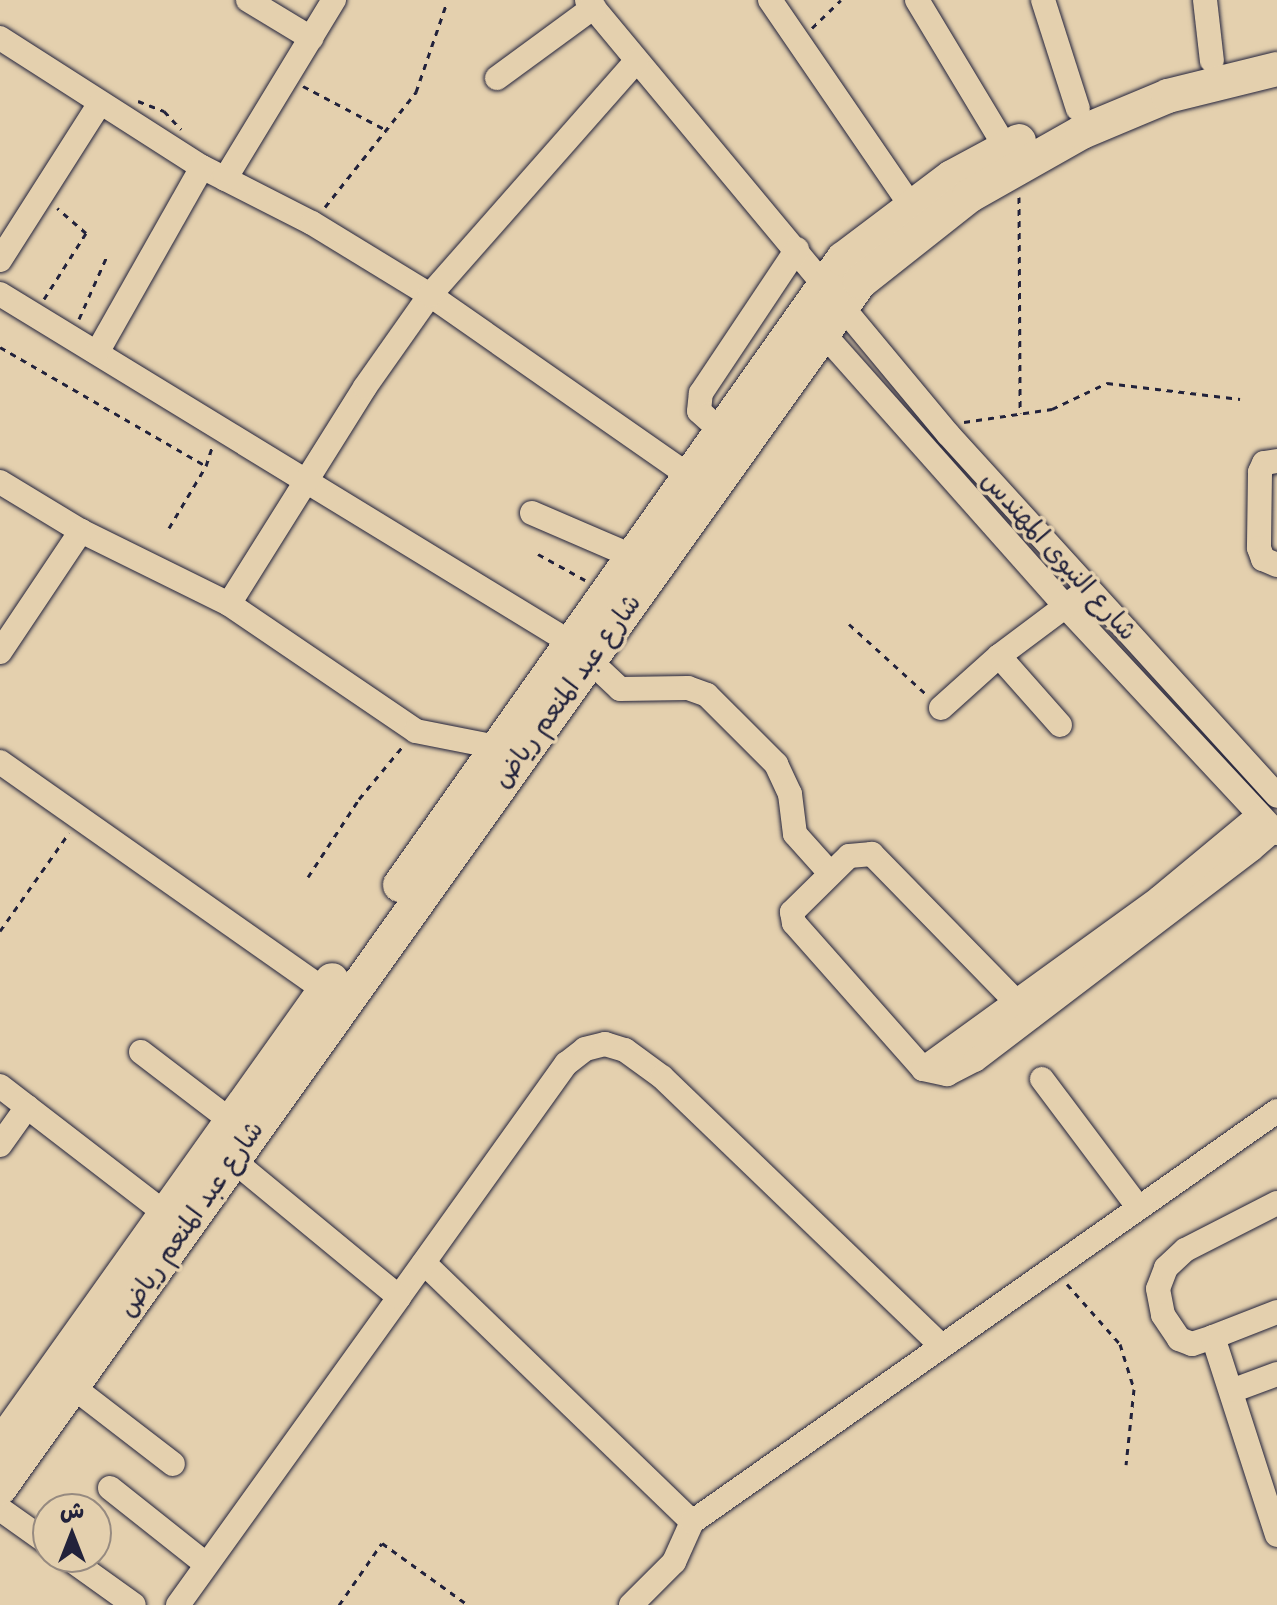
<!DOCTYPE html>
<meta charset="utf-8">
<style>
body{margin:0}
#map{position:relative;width:1277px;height:1605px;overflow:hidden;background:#e4d0ae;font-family:Sriracha,"Playpen Sans Arabic",sans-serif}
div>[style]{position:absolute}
.path>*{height:3px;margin-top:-1.5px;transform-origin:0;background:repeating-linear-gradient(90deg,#22223b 0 6px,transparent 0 12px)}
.roads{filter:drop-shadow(0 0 2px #22223b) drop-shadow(0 0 2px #22223b)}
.minor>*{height:24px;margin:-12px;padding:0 12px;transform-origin:12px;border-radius:12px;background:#e4d0ae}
.highway>*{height:34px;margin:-17px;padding:0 17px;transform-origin:17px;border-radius:17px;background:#e4d0ae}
span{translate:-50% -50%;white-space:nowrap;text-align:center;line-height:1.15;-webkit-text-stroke:7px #e4d0ae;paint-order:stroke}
.street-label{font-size:26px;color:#22223b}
.north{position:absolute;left:32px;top:1493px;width:80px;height:80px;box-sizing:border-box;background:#e4d0ae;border:2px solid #968a80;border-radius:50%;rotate:0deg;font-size:22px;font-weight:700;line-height:32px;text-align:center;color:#22223b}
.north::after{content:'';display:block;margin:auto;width:28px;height:36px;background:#22223b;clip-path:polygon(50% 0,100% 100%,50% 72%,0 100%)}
</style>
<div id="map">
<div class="path">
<i style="left:812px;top:28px;width:40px;rotate:-44deg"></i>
<i style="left:303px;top:86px;width:96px;rotate:27.9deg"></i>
<i style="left:138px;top:101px;width:28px;rotate:21deg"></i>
<i style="left:164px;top:111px;width:25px;rotate:47deg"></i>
<i style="left:1019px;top:197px;width:216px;rotate:89.7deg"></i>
<i style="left:325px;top:207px;width:147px;rotate:-51.6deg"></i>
<i style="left:416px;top:92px;width:95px;rotate:-71deg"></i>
<i style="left:44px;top:299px;width:78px;rotate:-57.5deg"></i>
<i style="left:86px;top:233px;width:38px;rotate:-139deg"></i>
<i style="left:79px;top:319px;width:69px;rotate:-66deg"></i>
<i style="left:0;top:347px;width:238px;rotate:30deg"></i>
<i style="left:964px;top:422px;width:89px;rotate:-8.4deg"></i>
<i style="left:1052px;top:409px;width:61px;rotate:-25.3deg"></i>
<i style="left:1107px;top:383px;width:134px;rotate:6.9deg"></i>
<i style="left:169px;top:528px;width:72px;rotate:-59.2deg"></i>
<i style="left:206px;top:466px;width:22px;rotate:-72deg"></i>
<i style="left:538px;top:554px;width:54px;rotate:29deg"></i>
<i style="left:849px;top:624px;width:104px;rotate:42.3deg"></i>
<i style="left:308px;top:877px;width:93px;rotate:-56.8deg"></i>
<i style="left:359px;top:799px;width:69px;rotate:-50.3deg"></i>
<i style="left:0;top:931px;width:120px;rotate:-54.9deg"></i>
<i style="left:1067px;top:1284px;width:80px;rotate:48.5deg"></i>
<i style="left:1120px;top:1344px;width:47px;rotate:72.7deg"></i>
<i style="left:1134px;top:1389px;width:76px;rotate:96deg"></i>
<i style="left:339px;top:1605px;width:75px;rotate:-55.3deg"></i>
<i style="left:382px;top:1543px;width:106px;rotate:35.8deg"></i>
</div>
<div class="roads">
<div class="minor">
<i style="left:248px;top:0;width:74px;rotate:31.1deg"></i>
<i style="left:587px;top:0;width:565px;rotate:50.25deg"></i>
<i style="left:948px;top:434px;width:489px;rotate:47.7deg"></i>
<i style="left:770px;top:0;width:250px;rotate:55.6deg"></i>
<i style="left:917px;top:0;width:173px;rotate:59deg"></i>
<i style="left:1043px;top:0;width:114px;rotate:72.2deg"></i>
<i style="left:1205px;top:0;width:61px;rotate:83.5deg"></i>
<i style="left:0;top:38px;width:240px;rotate:32.6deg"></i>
<i style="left:202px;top:167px;width:123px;rotate:27deg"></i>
<i style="left:312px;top:223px;width:138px;rotate:31.4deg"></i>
<i style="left:430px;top:295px;width:316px;rotate:34.9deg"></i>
<i style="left:497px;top:78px;width:120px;rotate:-36.2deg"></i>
<i style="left:225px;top:179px;width:210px;rotate:-58.7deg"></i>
<i style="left:0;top:260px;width:186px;rotate:-57.5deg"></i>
<i style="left:0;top:294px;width:669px;rotate:31.43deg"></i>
<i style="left:571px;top:643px;width:67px;rotate:43.2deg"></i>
<i style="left:620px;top:689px;width:68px;rotate:-0.8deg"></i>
<i style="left:688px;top:688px;width:20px;rotate:20deg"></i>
<i style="left:707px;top:695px;width:98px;rotate:45deg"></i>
<i style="left:776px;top:764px;width:33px;rotate:65deg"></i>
<i style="left:790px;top:794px;width:40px;rotate:82.9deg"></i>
<i style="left:795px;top:834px;width:52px;rotate:48.1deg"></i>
<i style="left:813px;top:322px;width:381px;rotate:48.4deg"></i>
<i style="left:1066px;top:607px;width:309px;rotate:47deg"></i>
<i style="left:98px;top:351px;width:211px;rotate:-60.5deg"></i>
<i style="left:720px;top:430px;width:28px;rotate:-138deg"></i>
<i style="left:699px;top:411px;width:18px;rotate:-84deg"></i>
<i style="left:701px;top:393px;width:173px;rotate:-56.3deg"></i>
<i style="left:1277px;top:461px;width:13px;rotate:171deg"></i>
<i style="left:1264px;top:463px;width:10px;rotate:114deg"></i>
<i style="left:1260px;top:472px;width:76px;rotate:90.8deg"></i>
<i style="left:1259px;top:548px;width:12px;rotate:70deg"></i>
<i style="left:1263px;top:559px;width:15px;rotate:23deg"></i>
<i style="left:0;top:482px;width:95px;rotate:31.2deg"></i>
<i style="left:81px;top:531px;width:165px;rotate:26.3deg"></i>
<i style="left:229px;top:604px;width:226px;rotate:34.2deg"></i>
<i style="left:416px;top:731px;width:83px;rotate:11.2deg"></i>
<i style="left:532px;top:513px;width:109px;rotate:23.3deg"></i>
<i style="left:229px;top:604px;width:256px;rotate:-57.9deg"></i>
<i style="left:365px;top:387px;width:113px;rotate:-54.8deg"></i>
<i style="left:430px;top:295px;width:312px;rotate:-48.6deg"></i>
<i style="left:0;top:652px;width:146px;rotate:-56.2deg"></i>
<i style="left:999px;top:656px;width:92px;rotate:48.5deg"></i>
<i style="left:941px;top:708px;width:78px;rotate:-41.9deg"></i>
<i style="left:999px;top:656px;width:99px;rotate:-36.8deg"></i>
<i style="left:0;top:762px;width:396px;rotate:35.1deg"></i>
<i style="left:1031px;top:1017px;width:228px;rotate:-134.3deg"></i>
<i style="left:872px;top:854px;width:23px;rotate:175deg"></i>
<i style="left:849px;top:856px;width:80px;rotate:135.5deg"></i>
<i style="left:792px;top:912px;width:11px;rotate:80deg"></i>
<i style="left:794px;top:923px;width:195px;rotate:48.5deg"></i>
<i style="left:923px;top:1069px;width:25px;rotate:12deg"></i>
<i style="left:947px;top:1074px;width:31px;rotate:-27deg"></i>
<i style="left:975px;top:1060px;width:348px;rotate:-37.3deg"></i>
<i style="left:1252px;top:849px;width:29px;rotate:-41deg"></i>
<i style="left:141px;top:1052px;width:112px;rotate:37.4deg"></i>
<i style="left:923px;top:1069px;width:291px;rotate:-35.9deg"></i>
<i style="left:1159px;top:898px;width:130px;rotate:-39.7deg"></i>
<i style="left:1042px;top:1079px;width:161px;rotate:53.1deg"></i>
<i style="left:0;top:1086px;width:208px;rotate:37.6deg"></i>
<i style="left:0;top:1145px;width:47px;rotate:-54.6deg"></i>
<i style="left:1277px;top:1203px;width:103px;rotate:152.9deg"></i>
<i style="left:1185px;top:1250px;width:26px;rotate:137deg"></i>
<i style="left:1166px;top:1268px;width:22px;rotate:111deg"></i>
<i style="left:1158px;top:1289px;width:26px;rotate:79deg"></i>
<i style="left:1163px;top:1315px;width:29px;rotate:56deg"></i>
<i style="left:1179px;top:1339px;width:14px;rotate:21deg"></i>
<i style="left:1192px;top:1344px;width:22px;rotate:-18deg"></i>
<i style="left:1213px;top:1337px;width:208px;rotate:72.1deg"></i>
<i style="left:424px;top:1263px;width:373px;rotate:44deg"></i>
<i style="left:399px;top:1297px;width:287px;rotate:-54.4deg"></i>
<i style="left:566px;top:1064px;width:24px;rotate:-38deg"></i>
<i style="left:585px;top:1049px;width:21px;rotate:-14deg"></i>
<i style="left:605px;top:1044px;width:21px;rotate:17deg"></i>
<i style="left:625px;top:1050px;width:46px;rotate:36.1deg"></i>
<i style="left:662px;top:1077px;width:388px;rotate:43.9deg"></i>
<i style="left:1213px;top:1337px;width:69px;rotate:-21.3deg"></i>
<i style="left:73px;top:1387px;width:126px;rotate:37.6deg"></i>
<i style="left:1234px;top:1390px;width:46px;rotate:-20.4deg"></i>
<i style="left:110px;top:1488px;width:122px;rotate:38.4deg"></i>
<i style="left:0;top:1509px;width:59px;rotate:35.3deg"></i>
<i style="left:67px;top:1557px;width:82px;rotate:35.6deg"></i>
<i style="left:178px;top:1605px;width:379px;rotate:-54.3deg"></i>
<i style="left:399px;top:1297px;width:215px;rotate:-140.5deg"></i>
<i style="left:631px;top:1605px;width:61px;rotate:-45deg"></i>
<i style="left:674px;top:1562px;width:44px;rotate:-65.8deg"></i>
<i style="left:692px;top:1522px;width:715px;rotate:-35.09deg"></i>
</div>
<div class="highway">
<i style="left:400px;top:885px;width:767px;rotate:-54.71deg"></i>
<i style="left:843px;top:259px;width:136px;rotate:-37deg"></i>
<i style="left:952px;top:177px;width:76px;rotate:-28.2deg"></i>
<i style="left:0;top:1446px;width:572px;rotate:-54.53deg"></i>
<i style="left:0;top:1488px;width:1481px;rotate:-54.51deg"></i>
<i style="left:860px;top:282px;width:139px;rotate:-38.3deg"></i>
<i style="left:969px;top:196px;width:130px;rotate:-29.5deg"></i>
<i style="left:1082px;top:132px;width:93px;rotate:-22.7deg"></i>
<i style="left:1168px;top:96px;width:112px;rotate:-13.9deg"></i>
</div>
</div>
<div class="street-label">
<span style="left:1059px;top:556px;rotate:48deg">شارع النبوى المهندس</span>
<span style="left:567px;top:691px;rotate:-54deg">شارع عبد المنعم رياض</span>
<span style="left:191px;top:1219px;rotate:-55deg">شارع عبد المنعم رياض</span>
</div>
<div class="north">ش</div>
</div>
